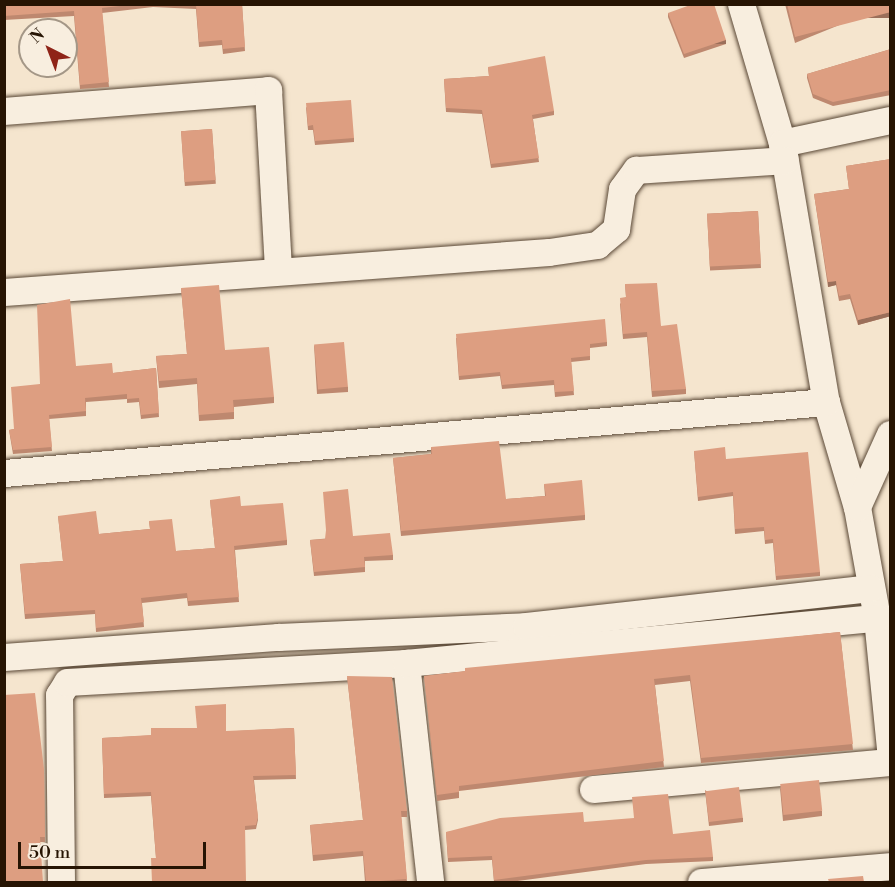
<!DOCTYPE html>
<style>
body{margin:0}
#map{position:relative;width:895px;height:887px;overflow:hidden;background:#f5e5ce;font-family:"Libre Bodoni",serif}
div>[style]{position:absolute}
.roads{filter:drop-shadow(0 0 2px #5a4836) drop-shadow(0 0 2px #5a4836)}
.minor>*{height:27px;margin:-13.5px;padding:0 13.5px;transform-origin:13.5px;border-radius:13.5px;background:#f8eedf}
.wall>*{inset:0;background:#be886f;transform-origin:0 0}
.shaded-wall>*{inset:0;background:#9b6f5a;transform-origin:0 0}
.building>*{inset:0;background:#dd9e81;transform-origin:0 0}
span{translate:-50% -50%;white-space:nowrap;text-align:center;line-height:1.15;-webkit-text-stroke:4.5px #f8eedf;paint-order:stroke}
.frame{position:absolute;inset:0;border:6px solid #261403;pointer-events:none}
.north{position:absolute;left:18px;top:18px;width:60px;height:60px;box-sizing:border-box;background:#f8eedf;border:2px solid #a49787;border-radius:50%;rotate:318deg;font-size:16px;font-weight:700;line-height:24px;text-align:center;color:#261403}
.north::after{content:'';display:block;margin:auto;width:21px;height:27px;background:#8f2418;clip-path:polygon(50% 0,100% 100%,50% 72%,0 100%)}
.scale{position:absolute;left:18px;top:842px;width:188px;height:27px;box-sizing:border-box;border:3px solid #261403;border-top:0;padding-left:8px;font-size:18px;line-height:21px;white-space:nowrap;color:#261403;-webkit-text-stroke:4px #f8eedf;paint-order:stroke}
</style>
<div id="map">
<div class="roads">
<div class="minor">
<i style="left:741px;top:4px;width:145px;rotate:73.6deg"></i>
<i style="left:782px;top:143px;width:263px;rotate:80.4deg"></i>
<i style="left:826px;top:402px;width:109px;rotate:73.6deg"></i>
<i style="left:857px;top:507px;width:113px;rotate:79.8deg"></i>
<i style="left:877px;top:618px;width:131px;rotate:84.3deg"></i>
<i style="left:4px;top:111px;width:265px;rotate:-4.5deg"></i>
<i style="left:268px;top:90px;width:181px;rotate:86.8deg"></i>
<i style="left:782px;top:143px;width:110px;rotate:-12deg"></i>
<i style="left:4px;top:292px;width:546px;rotate:-4.2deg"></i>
<i style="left:549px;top:252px;width:49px;rotate:-8.3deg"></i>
<i style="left:597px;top:245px;width:25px;rotate:-40deg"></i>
<i style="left:616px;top:229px;width:40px;rotate:-81.5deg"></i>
<i style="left:622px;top:189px;width:24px;rotate:-54deg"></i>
<i style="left:636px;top:170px;width:149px;rotate:-3.8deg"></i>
<i style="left:4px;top:473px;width:825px;rotate:-4.94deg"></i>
<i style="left:857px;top:507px;width:80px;rotate:-65.7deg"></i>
<i style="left:4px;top:657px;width:275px;rotate:-4.2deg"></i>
<i style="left:278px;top:637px;width:248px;rotate:-2.5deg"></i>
<i style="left:526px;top:626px;width:346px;rotate:-6.3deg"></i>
<i style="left:406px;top:663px;width:220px;rotate:83.7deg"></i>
<i style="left:593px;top:789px;width:298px;rotate:-5.2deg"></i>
<i style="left:61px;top:882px;width:187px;rotate:-90.6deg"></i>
<i style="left:59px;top:695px;width:15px;rotate:-58deg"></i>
<i style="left:67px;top:682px;width:340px;rotate:-3.2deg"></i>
<i style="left:406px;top:663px;width:473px;rotate:-5.5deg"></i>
<i style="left:701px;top:882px;width:190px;rotate:-4.8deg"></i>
</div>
</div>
<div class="wall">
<i style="clip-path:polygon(4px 4px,242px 4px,245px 51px,223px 54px,222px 45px,199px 47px,196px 9px,153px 7px,102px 13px,109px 87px,80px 89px,74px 16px,4px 20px)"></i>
<i style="clip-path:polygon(785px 4px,891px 4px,795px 43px)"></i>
<i style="clip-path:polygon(668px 13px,726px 44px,684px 58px,668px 17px)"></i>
<i style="clip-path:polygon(891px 49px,891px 95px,833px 106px,813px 98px,807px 78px,807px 74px)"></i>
<i style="clip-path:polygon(488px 67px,554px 111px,554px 115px,533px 119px,539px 162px,491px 168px,482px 114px,446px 112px,444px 79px,489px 76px)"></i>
<i style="clip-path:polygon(306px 107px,354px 138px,354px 142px,315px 145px,313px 130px,308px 130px)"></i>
<i style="left:212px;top:129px;width:55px;height:31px;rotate:86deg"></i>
<i style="clip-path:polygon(891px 159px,891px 316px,858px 325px,850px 299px,839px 301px,836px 285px,828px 287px,814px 194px,849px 189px,846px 166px)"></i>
<i style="left:758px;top:211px;width:57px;height:51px;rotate:87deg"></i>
<i style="clip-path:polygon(625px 284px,661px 326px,686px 389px,686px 394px,652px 397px,647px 337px,623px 339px,620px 304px,626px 297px)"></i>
<i style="clip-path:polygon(181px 288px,225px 350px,274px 397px,274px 403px,234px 407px,234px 419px,199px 421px,197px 384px,159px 388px,156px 356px,187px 354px)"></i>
<i style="clip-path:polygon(456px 338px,607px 342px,607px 346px,590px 348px,590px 360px,571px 362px,574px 395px,555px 397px,554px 385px,502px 389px,500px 376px,459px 380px)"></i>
<i style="clip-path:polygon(314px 345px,348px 387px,348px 392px,317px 394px)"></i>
<i style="clip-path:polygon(76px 366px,113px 373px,156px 368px,159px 417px,141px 419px,139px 402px,127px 403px,127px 399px,86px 402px,86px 416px,49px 419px,52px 451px,13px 454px,9px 430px,14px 429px,40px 384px)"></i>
<i style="clip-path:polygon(431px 447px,506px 499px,545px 496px,544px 484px,585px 515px,585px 520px,401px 536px,393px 458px,431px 454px)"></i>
<i style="clip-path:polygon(694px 451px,726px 459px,820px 572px,820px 576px,776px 580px,773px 543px,765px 544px,764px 531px,735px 534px,733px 496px,698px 501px)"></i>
<i style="clip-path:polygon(210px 500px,241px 506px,287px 540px,287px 545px,235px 550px,239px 602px,188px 606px,187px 598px,142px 603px,144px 627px,96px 632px,95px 614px,25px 619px,20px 564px,63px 561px,58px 516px,99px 534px,150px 529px,149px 521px,176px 551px,215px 548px)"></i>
<i style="clip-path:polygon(353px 536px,393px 555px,393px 560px,365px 561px,365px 572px,314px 576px,310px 540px)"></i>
<i style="clip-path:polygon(840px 632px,853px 750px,701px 763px,690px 681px,655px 685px,664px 767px,459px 791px,459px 798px,437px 801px,424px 676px)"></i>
<i style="clip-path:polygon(347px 676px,407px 811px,407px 817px,401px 817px,407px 882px,365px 882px,363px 856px,313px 861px,310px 825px,363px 820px)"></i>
<i style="clip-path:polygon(294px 728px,296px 779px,254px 780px,258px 820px,256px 829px,245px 830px,156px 858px,151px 796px,104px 798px,102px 738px)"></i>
<i style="clip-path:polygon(44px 769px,45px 842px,40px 842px,4px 882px)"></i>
<i style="clip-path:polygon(780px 788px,822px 811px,822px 816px,783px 821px)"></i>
<i style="clip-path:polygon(705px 790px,743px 818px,743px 822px,709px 826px)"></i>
<i style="clip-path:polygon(584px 822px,673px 834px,713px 857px,713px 861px,646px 864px,510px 882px,494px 882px,492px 860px,448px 862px,446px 832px)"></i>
</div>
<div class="shaded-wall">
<i style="left:891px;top:12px;width:6px;height:99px;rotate:90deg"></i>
<i style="left:726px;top:40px;width:4px;height:44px;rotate:90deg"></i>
<i style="clip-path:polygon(836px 281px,836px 285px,828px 287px,828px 282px)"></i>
<i style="clip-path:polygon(891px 312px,891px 316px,858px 325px,858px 320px)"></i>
</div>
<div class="building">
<i style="clip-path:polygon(4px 4px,137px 4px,102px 8px,109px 82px,80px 85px,74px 11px,4px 16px)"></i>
<i style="clip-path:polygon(190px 4px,242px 4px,245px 47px,223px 49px,222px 40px,199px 42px,196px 5px)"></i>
<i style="clip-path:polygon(693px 4px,714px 4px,726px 40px,684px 54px,668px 13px)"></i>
<i style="clip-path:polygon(787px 4px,891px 4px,891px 12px,795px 37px)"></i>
<i style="clip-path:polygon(891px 49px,891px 90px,833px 102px,813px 94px,807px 74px)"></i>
<i style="clip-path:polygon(545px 56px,554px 111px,532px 115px,539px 158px,491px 164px,482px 110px,446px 108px,444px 79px,489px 76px,488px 67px)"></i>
<i style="clip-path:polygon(351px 100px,354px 138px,315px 141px,313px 125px,308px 126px,306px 103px)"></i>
<i style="left:212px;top:129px;width:51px;height:31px;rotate:86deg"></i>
<i style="clip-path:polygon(891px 159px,891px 312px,858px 320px,850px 294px,839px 296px,836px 281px,828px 282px,814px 194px,849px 189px,846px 166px)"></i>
<i style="left:758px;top:211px;width:53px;height:51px;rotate:87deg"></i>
<i style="clip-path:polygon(657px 283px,661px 326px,677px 324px,686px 389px,652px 391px,647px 332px,623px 334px,620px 298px,626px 297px,625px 284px)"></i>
<i style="clip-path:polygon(219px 285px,225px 350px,269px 347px,274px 397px,233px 400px,234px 412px,199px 415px,197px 378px,159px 381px,156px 356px,187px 354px,181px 288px)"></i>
<i style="clip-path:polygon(70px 299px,76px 366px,112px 363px,113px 373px,156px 368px,159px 413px,141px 415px,139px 398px,127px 399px,127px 394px,85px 398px,86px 411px,49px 415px,52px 447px,13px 450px,9px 430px,14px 429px,11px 387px,40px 384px,37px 305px)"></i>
<i style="clip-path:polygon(605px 319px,607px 342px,590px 344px,590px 356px,571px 358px,574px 391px,555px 392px,554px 380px,502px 385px,500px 372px,459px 376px,456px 334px)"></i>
<i style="left:344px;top:342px;width:45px;height:30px;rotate:85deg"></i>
<i style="clip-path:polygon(499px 441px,506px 499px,546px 496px,544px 484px,582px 480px,585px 515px,401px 531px,393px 458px,432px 454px,431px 447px)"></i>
<i style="clip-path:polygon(725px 447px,726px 459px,808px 452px,820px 572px,776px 576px,773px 539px,765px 540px,764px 527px,735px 529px,733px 492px,698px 497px,694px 451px)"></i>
<i style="clip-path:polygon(348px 489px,353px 536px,390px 533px,393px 555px,364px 557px,365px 567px,314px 572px,310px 540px,325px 539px,326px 530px,323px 492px)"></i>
<i style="clip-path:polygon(240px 496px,241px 506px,283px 503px,287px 540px,234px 546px,239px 597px,188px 601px,187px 593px,141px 598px,144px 622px,96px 628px,95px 610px,25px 614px,20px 564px,63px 561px,58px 516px,96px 511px,99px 534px,150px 529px,149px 521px,172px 519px,176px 551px,215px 548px,210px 500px)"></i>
<i style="clip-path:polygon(840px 632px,853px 744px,701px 758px,690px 675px,654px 679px,664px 761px,459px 786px,459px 792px,437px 795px,424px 676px,465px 671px,465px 668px)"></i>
<i style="clip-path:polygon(347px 676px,392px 677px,407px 811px,401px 811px,407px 879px,366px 882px,363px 851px,313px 855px,310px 825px,363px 820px)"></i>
<i style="clip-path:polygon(35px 693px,44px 769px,45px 837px,40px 837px,43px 882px,4px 882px,4px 695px)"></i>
<i style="clip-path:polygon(226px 704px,226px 731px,294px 728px,296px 775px,253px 776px,258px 816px,256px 825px,245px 826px,246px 882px,152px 882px,151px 858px,156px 858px,151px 792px,104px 794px,102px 738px,151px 735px,151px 728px,197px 728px,195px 706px)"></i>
<i style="left:819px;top:780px;width:31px;height:39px;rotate:84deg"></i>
<i style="left:739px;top:787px;width:31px;height:34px;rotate:83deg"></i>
<i style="clip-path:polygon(668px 794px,673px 834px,710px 830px,713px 857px,646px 860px,494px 880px,492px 856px,448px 858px,446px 832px,500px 818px,583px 812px,584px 822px,634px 818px,632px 797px)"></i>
<i style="clip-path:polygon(863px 876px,864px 882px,829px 882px,828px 879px)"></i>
</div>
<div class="frame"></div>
<div class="north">N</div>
<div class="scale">50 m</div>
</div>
